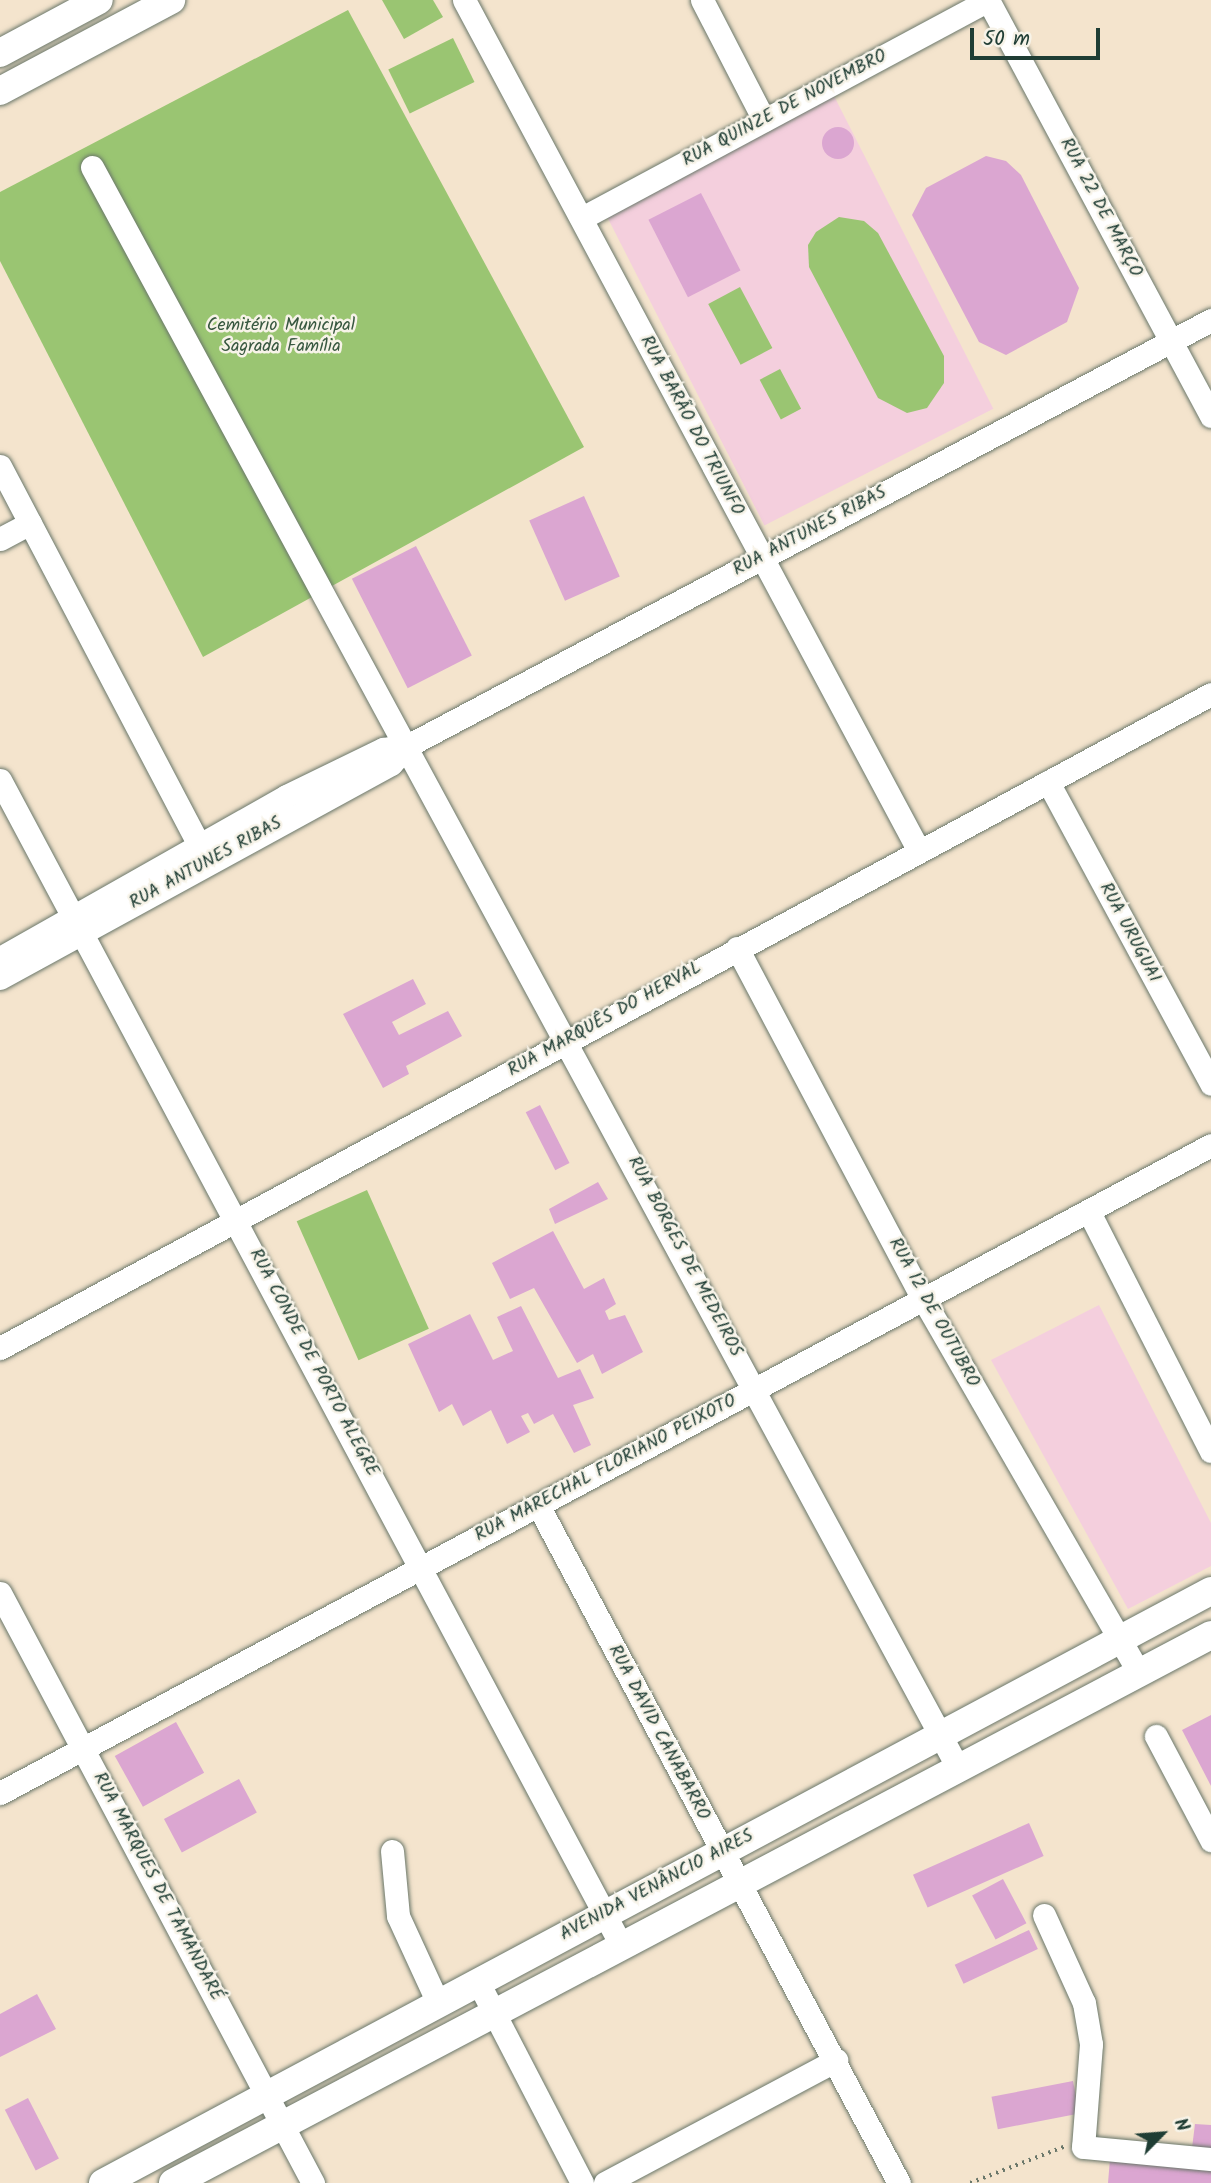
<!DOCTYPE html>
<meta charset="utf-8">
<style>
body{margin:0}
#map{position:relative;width:1211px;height:2183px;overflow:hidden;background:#f4e4cd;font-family:Kalam,sans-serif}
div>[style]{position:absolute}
.built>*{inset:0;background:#f4cfdd;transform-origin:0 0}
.green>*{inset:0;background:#9ac572;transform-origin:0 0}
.building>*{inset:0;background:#dba6d1;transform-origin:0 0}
.round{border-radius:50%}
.path>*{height:3.5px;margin-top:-1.75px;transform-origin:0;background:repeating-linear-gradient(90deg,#6a776a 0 2px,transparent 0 7px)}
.roads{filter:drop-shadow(0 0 2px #6a776a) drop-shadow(0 0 2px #6a776a)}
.minor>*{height:23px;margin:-11.5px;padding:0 11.5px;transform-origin:11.5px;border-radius:11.5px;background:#fff}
.major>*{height:28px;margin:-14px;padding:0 14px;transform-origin:14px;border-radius:14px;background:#fff}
span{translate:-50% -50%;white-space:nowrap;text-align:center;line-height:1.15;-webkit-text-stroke:5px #f7f3e8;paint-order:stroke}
.street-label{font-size:18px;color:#1f3d34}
.park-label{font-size:18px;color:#385840}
.north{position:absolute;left:1127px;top:2099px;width:70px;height:70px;-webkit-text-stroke:5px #f7f3e8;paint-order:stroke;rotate:65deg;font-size:19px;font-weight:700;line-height:28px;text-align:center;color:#1f3d34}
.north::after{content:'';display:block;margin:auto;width:24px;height:32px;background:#1f3d34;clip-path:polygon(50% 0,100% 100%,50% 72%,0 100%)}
.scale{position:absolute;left:970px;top:28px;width:130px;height:32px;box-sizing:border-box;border:4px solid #1f3d34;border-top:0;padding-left:9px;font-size:21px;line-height:24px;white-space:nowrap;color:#1f3d34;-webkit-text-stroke:5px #f7f3e8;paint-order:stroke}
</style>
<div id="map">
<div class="built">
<i style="left:834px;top:96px;width:351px;height:257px;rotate:63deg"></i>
<i style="clip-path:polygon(1099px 1305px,1211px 1523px,1211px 1566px,1128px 1609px,991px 1360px)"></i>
</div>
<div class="green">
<i style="clip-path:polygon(382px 0,433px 0,443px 17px,404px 39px)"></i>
<i style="clip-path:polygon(348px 10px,584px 447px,203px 657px,0 261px,0 192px)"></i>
<i style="left:453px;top:38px;width:49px;height:72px;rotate:64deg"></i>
<i style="clip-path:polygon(839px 217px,864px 221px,878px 233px,944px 356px,944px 383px,927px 408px,907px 413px,878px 398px,809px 267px,808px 245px,816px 232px)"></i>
<i style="left:740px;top:287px;width:69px;height:36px;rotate:62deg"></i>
<i style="left:780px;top:369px;width:45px;height:23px;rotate:62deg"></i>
<i style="left:367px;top:1190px;width:152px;height:77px;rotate:66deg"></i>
</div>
<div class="building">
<i class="round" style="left:822px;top:127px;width:32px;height:32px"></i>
<i style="clip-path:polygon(986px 156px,1006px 161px,1021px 175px,1079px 288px,1067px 322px,1006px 355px,979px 342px,912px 215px,926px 188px)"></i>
<i style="left:701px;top:193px;width:87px;height:59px;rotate:63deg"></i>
<i style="left:584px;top:496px;width:88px;height:60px;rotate:66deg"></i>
<i style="left:416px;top:546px;width:123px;height:72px;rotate:63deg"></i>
<i style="clip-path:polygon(413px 979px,426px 1004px,392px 1022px,399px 1035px,448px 1011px,462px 1036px,406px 1066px,409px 1074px,383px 1088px,343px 1014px)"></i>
<i style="left:540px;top:1105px;width:65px;height:16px;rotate:63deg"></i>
<i style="clip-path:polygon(598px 1182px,608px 1199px,555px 1224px,549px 1209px)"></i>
<i style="clip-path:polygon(553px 1231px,584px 1289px,604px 1278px,616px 1304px,605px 1311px,609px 1320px,625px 1315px,643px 1352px,602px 1374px,593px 1354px,577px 1363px,534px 1288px,510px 1299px,492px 1263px)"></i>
<i style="clip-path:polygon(521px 1306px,558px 1378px,580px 1369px,594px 1398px,573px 1405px,591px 1445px,574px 1453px,553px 1414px,534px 1424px,528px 1413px,521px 1416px,530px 1432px,507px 1444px,491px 1410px,463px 1426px,452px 1404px,439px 1412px,408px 1344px,470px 1314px,493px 1360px,513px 1351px,497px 1317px)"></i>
<i style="clip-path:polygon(1211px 1715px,1211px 1786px,1182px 1730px)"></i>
<i style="left:176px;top:1722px;width:58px;height:70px;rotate:61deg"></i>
<i style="left:239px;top:1779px;width:38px;height:85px;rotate:62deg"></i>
<i style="left:1029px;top:1823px;width:36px;height:127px;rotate:66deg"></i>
<i style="left:1003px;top:1879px;width:50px;height:35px;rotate:62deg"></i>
<i style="left:1029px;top:1930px;width:21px;height:82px;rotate:65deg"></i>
<i style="clip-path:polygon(37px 1994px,56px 2029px,0 2057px,0 2014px)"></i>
<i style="left:1073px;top:2081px;width:33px;height:83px;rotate:79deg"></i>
<i style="left:28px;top:2098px;width:68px;height:26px;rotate:63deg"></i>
<i style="clip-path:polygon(1195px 2124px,1211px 2125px,1211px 2150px,1192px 2148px)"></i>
<i style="clip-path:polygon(1110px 2159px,1211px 2170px,1211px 2183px,1108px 2183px)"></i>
</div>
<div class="path">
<i style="left:970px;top:2183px;width:103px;rotate:-21.1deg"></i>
</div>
<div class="roads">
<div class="minor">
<i style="left:464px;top:0;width:965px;rotate:61.87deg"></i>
<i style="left:702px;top:0;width:135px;rotate:62.7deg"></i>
<i style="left:988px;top:0;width:472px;rotate:61.8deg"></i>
<i style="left:92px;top:167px;width:1820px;rotate:61.59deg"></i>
<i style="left:582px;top:218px;width:461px;rotate:-28.2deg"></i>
<i style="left:0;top:466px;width:441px;rotate:62.3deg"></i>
<i style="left:0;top:539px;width:34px;rotate:-28deg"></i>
<i style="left:0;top:780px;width:1322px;rotate:61.94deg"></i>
<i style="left:1048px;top:782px;width:343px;rotate:61.6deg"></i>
<i style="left:737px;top:948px;width:395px;rotate:62.1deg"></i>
<i style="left:922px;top:1297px;width:434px;rotate:60deg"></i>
<i style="left:0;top:958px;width:329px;rotate:-29.5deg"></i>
<i style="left:286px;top:796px;width:108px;rotate:-25.9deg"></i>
<i style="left:383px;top:749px;width:26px;rotate:-9deg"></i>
<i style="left:0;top:978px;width:446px;rotate:-28.7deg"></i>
<i style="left:391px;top:764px;width:26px;rotate:-47deg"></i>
<i style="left:409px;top:745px;width:908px;rotate:-27.92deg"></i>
<i style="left:1090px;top:1214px;width:266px;rotate:63deg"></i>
<i style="left:0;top:1348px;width:1376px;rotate:-28.37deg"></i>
<i style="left:538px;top:1505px;width:768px;rotate:61.97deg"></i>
<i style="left:0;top:1593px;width:668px;rotate:62.05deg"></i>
<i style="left:1156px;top:1736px;width:118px;rotate:62.1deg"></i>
<i style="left:0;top:1793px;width:1373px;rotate:-28.15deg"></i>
<i style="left:392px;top:1851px;width:65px;rotate:84.7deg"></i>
<i style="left:398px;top:1916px;width:96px;rotate:65.3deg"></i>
<i style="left:1044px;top:1915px;width:97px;rotate:65.6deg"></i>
<i style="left:1084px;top:2003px;width:42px;rotate:80.3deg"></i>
<i style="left:1091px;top:2044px;width:103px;rotate:94.4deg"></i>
<i style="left:1083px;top:2147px;width:129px;rotate:5.4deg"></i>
<i style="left:478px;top:1982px;width:226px;rotate:62.6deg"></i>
<i style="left:605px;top:2183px;width:262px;rotate:-28deg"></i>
</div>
<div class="major">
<i style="left:0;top:53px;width:112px;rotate:-28.2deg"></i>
<i style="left:0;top:91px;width:194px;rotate:-28deg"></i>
<i style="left:103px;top:2183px;width:1256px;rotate:-28.12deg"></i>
<i style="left:173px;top:2183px;width:1174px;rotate:-27.83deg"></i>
</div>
</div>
<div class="street-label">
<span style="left:785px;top:109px;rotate:-28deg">RUA QUINZE DE NOVEMBRO</span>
<span style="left:1100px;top:208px;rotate:62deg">RUA 22 DE MARÇO</span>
<span style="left:691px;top:426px;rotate:62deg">RUA BARÃO DO TRIUNFO</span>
<span style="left:810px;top:532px;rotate:-28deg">RUA ANTUNES RIBAS</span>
<span style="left:206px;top:864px;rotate:-29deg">RUA ANTUNES RIBAS</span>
<span style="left:1129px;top:933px;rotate:62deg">RUA URUGUAI</span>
<span style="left:605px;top:1020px;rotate:-29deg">RUA MARQUÊS DO HERVAL</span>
<span style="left:684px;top:1257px;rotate:62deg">RUA BORGES DE MEDEIROS</span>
<span style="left:933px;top:1313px;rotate:61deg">RUA 12 DE OUTUBRO</span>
<span style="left:313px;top:1363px;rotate:62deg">RUA CONDE DE PORTO ALEGRE</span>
<span style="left:606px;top:1469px;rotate:-28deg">RUA MARECHAL FLORIANO PEIXOTO</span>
<span style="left:658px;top:1733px;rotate:62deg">RUA DAVID CANABARRO</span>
<span style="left:657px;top:1886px;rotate:-28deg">AVENIDA VENÂNCIO AIRES</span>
<span style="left:157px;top:1887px;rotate:62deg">RUA MARQUES DE TAMANDARÉ</span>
</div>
<div class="park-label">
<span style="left:281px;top:337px">Cemitério Municipal<br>Sagrada Família</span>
</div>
<div class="north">N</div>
<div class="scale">50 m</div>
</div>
